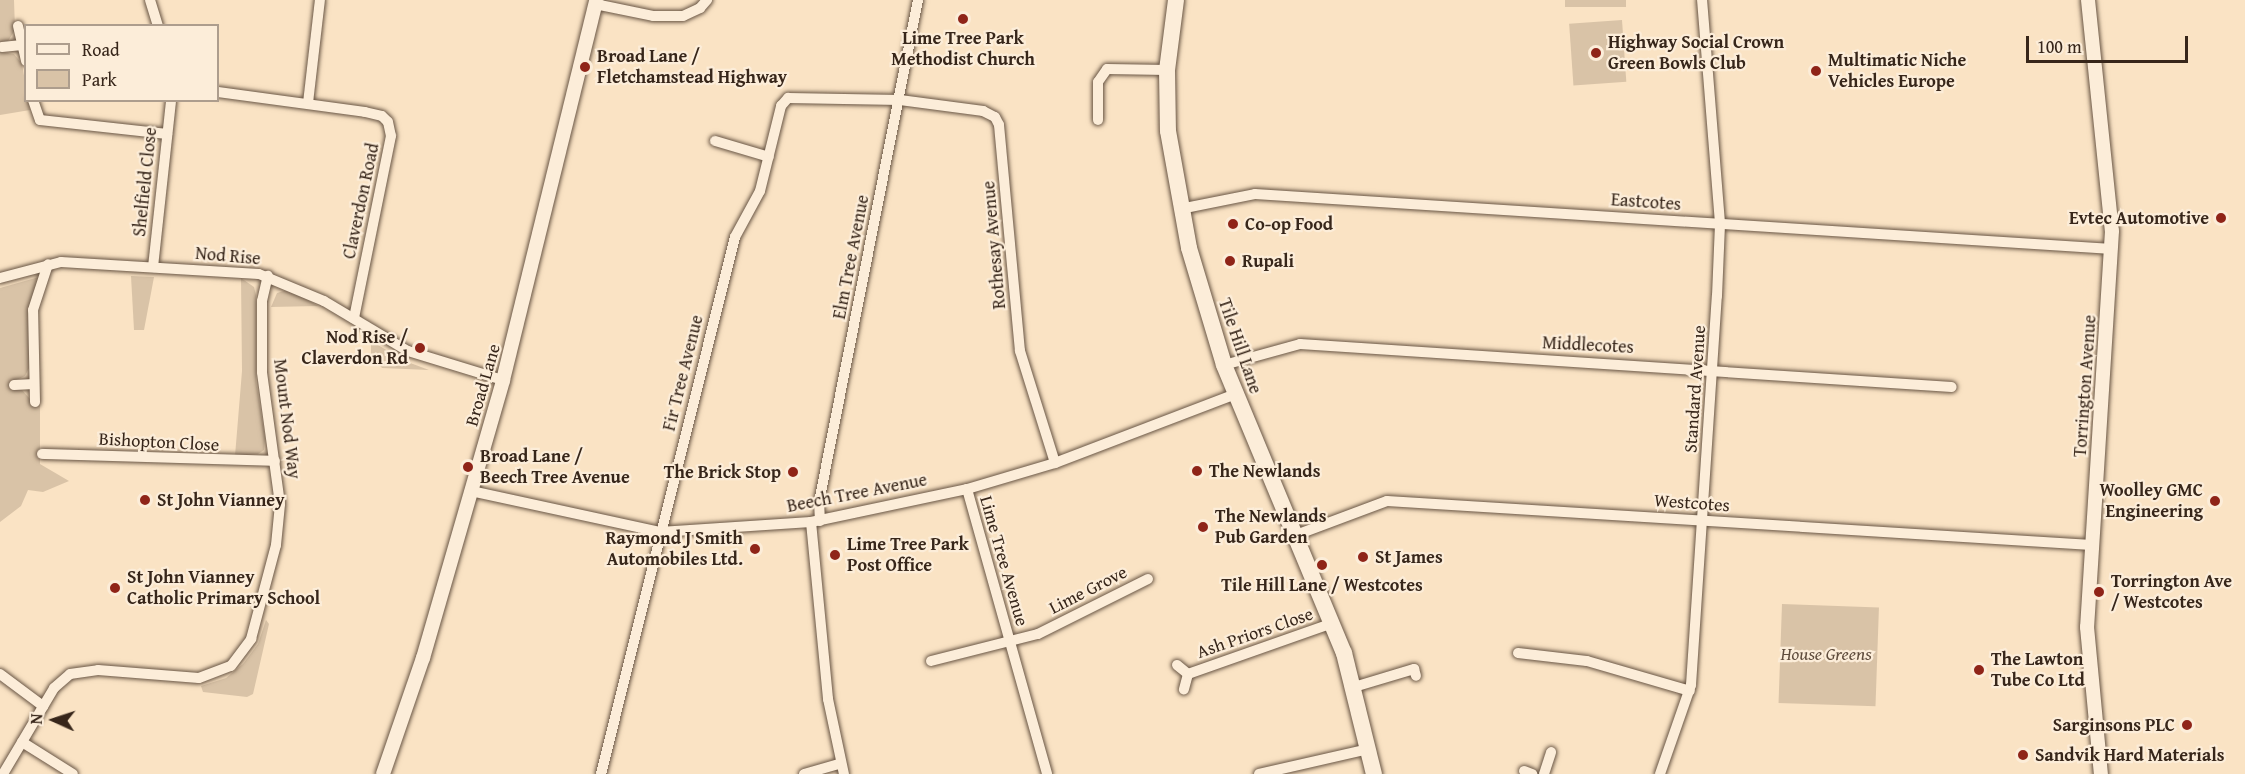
<!DOCTYPE html>
<style>
body{margin:0}
#map{position:relative;width:2245px;height:774px;overflow:hidden;background:#fae3c4;font-family:"Gentium Book Plus",serif}
div>[style]{position:absolute}
.green>*{inset:0;background:#d9c3a7;transform-origin:0 0}
.roads{filter:drop-shadow(0 0 2px #685544) drop-shadow(0 0 2px #685544)}
.minor>*{height:10px;margin:-5px;padding:0 5px;transform-origin:5px;border-radius:5px;background:#fcedd9}
.tertiary>*{height:14px;margin:-7px;padding:0 7px;transform-origin:7px;border-radius:7px;background:#fcedd9}
.secondary>*{height:16px;margin:-8px;padding:0 8px;transform-origin:8px;border-radius:8px;background:#fcedd9}
.dots>*{width:16px;height:16px;translate:-50% -50%;box-sizing:border-box;border:3px solid #fcedd9;border-radius:50%}
span{translate:-50% -50%;white-space:nowrap;text-align:center;line-height:1.15;-webkit-text-stroke:4.5px #fcedd9;paint-order:stroke}
.poi-label{font-size:18px;color:#37261a;font-weight:700}
.left{translate:0 -50%;text-align:left}
.right{translate:-100% -50%;text-align:right}
.street-label{font-size:18px;color:#37261a}
.park-label{font-size:18px;color:#604d3d;font-style:italic}
.legend{position:absolute;left:24px;top:24px;width:195px;height:78px;box-sizing:border-box;background:#fcedd9;border:2px solid #ad9d8d;margin:0;padding:8px 10px;list-style:none;font-size:18px;color:#37261a}
.legend li{display:flex;align-items:center;gap:12px;height:30px}
.legend b{width:30px;border:2px solid #ad9d8d}
.north{position:absolute;left:24px;top:690px;width:60px;height:60px;-webkit-text-stroke:4px #fcedd9;paint-order:stroke;rotate:273deg;font-size:16px;font-weight:700;line-height:24px;text-align:center;color:#37261a}
.north::after{content:'';display:block;margin:auto;width:21px;height:27px;background:#37261a;clip-path:polygon(50% 0,100% 100%,50% 72%,0 100%)}
.scale{position:absolute;left:2026px;top:36px;width:162px;height:27px;box-sizing:border-box;border:3px solid #37261a;border-top:0;padding-left:8px;font-size:18px;line-height:21px;white-space:nowrap;color:#37261a;-webkit-text-stroke:4px #fcedd9;paint-order:stroke}
</style>
<div id="map">
<div class="green">
<i style="clip-path:polygon(0 0,14px 0,15px 30px,1px 52px,14px 54px,22px 64px,30px 110px,0 115px)"></i>
<i style="left:1565px;top:0;width:61px;height:7px"></i>
<i style="left:1622px;top:20px;width:62px;height:53px;rotate:86deg"></i>
<i style="clip-path:polygon(131px 276px,154px 277px,144px 330px,134px 330px)"></i>
<i style="clip-path:polygon(39px 277px,30px 319px,30px 366px,25px 376px,14px 381px,30px 399px,40px 402px,40px 464px,69px 481px,43px 492px,28px 490px,21px 506px,0 522px,0 288px)"></i>
<i style="clip-path:polygon(241px 278px,254px 287px,256px 295px,256px 381px,265px 438px,264px 450px,258px 454px,235px 456px,242px 371px)"></i>
<i style="clip-path:polygon(287px 290px,294px 292px,318px 306px,271px 307px,277px 293px)"></i>
<i style="clip-path:polygon(371px 341px,405px 361px,429px 370px,382px 368px,371px 355px)"></i>
<i style="left:1782px;top:604px;width:97px;height:99px;rotate:2deg"></i>
<i style="clip-path:polygon(266px 620px,269px 624px,253px 694px,247px 697px,203px 692px,201px 686px,226px 678px,243px 664px,258px 644px)"></i>
</div>
<div class="roads">
<div class="minor">
<i style="left:150px;top:0;width:27px;rotate:73deg"></i>
<i style="left:595px;top:4px;width:59px;rotate:11.7deg"></i>
<i style="left:653px;top:16px;width:30px"></i>
<i style="left:683px;top:16px;width:19px;rotate:-25deg"></i>
<i style="left:700px;top:8px;width:11px;rotate:-49deg"></i>
<i style="left:18px;top:26px;width:36px;rotate:77deg"></i>
<i style="left:2px;top:47px;width:20px;rotate:-6deg"></i>
<i style="left:218px;top:92px;width:148px;rotate:7.7deg"></i>
<i style="left:365px;top:112px;width:17px;rotate:13deg"></i>
<i style="left:382px;top:116px;width:8px;rotate:45deg"></i>
<i style="left:388px;top:122px;width:14px;rotate:78deg"></i>
<i style="left:391px;top:136px;width:186px;rotate:101.5deg"></i>
<i style="left:33px;top:100px;width:21px;rotate:71deg"></i>
<i style="left:40px;top:120px;width:128px;rotate:6.3deg"></i>
<i style="left:308px;top:103px;width:104px;rotate:-83.4deg"></i>
<i style="left:1098px;top:120px;width:38px;rotate:-90deg"></i>
<i style="left:1098px;top:82px;width:16px;rotate:-55deg"></i>
<i style="left:1107px;top:69px;width:60px;rotate:1deg"></i>
<i style="left:715px;top:141px;width:56px;rotate:16.5deg"></i>
<i style="left:1180px;top:209px;width:76px;rotate:-11.3deg"></i>
<i style="left:1255px;top:194px;width:859px;rotate:3.67deg"></i>
<i style="left:153px;top:267px;width:168px;rotate:-83.8deg"></i>
<i style="left:0;top:278px;width:63px;rotate:-14.7deg"></i>
<i style="left:61px;top:262px;width:198px;rotate:3.5deg"></i>
<i style="left:259px;top:274px;width:70px;rotate:22.6deg"></i>
<i style="left:324px;top:301px;width:98px;rotate:30.8deg"></i>
<i style="left:408px;top:351px;width:99px;rotate:17deg"></i>
<i style="left:1224px;top:365px;width:79px;rotate:-15.4deg"></i>
<i style="left:1300px;top:344px;width:653px;rotate:3.77deg"></i>
<i style="left:14px;top:385px;width:20px;rotate:-3deg"></i>
<i style="left:35px;top:402px;width:92px;rotate:-91.2deg"></i>
<i style="left:33px;top:310px;width:48px;rotate:-71.9deg"></i>
<i style="left:42px;top:454px;width:233px;rotate:1.7deg"></i>
<i style="left:967px;top:489px;width:296px;rotate:74.3deg"></i>
<i style="left:471px;top:491px;width:193px;rotate:12.2deg"></i>
<i style="left:660px;top:532px;width:151px;rotate:-3.8deg"></i>
<i style="left:811px;top:522px;width:159px;rotate:-11.9deg"></i>
<i style="left:967px;top:489px;width:92px;rotate:-16.5deg"></i>
<i style="left:1055px;top:463px;width:194px;rotate:-20.9deg"></i>
<i style="left:820px;top:521px;width:19px;rotate:-93deg"></i>
<i style="left:819px;top:502px;width:512px;rotate:-78.84deg"></i>
<i style="left:811px;top:522px;width:178px;rotate:84.5deg"></i>
<i style="left:828px;top:699px;width:77px;rotate:78deg"></i>
<i style="left:1296px;top:535px;width:97px;rotate:-20.5deg"></i>
<i style="left:1387px;top:501px;width:706px;rotate:3.57deg"></i>
<i style="left:1518px;top:653px;width:69px;rotate:6.6deg"></i>
<i style="left:1587px;top:661px;width:107px;rotate:16.2deg"></i>
<i style="left:931px;top:661px;width:110px;rotate:-14.2deg"></i>
<i style="left:1038px;top:634px;width:123px;rotate:-26.6deg"></i>
<i style="left:1177px;top:665px;width:14px;rotate:39deg"></i>
<i style="left:1188px;top:674px;width:16px;rotate:105deg"></i>
<i style="left:0;top:674px;width:54px;rotate:36.7deg"></i>
<i style="left:1188px;top:674px;width:154px;rotate:-19.4deg"></i>
<i style="left:1354px;top:687px;width:63px;rotate:-16.7deg"></i>
<i style="left:1414px;top:669px;width:7px;rotate:74deg"></i>
<i style="left:22px;top:742px;width:60px;rotate:32.1deg"></i>
<i style="left:1524px;top:771px;width:9px;rotate:21deg"></i>
<i style="left:3px;top:774px;width:100px;rotate:-59.3deg"></i>
<i style="left:54px;top:688px;width:21px;rotate:-41deg"></i>
<i style="left:70px;top:674px;width:28px;rotate:-8deg"></i>
<i style="left:98px;top:670px;width:101px;rotate:4.5deg"></i>
<i style="left:199px;top:678px;width:34px;rotate:-21deg"></i>
<i style="left:231px;top:666px;width:34px;rotate:-53deg"></i>
<i style="left:251px;top:639px;width:97px;rotate:-75.1deg"></i>
<i style="left:276px;top:545px;width:41px;rotate:-84.4deg"></i>
<i style="left:280px;top:504px;width:133px;rotate:-97.8deg"></i>
<i style="left:262px;top:372px;width:71px;rotate:-90deg"></i>
<i style="left:262px;top:301px;width:26px;rotate:-77deg"></i>
<i style="left:601px;top:774px;width:553px;rotate:-75.99deg"></i>
<i style="left:735px;top:237px;width:52px;rotate:-61.5deg"></i>
<i style="left:760px;top:191px;width:88px;rotate:-76.1deg"></i>
<i style="left:781px;top:106px;width:11px;rotate:-49deg"></i>
<i style="left:788px;top:98px;width:112px;rotate:1deg"></i>
<i style="left:900px;top:100px;width:84px;rotate:7.5deg"></i>
<i style="left:983px;top:111px;width:13px;rotate:27deg"></i>
<i style="left:995px;top:117px;width:9px;rotate:63deg"></i>
<i style="left:999px;top:125px;width:227px;rotate:84.7deg"></i>
<i style="left:1020px;top:351px;width:117px;rotate:72.6deg"></i>
<i style="left:804px;top:774px;width:37px;rotate:-16deg"></i>
<i style="left:1259px;top:774px;width:113px;rotate:-12.8deg"></i>
<i style="left:1544px;top:774px;width:23px;rotate:-72deg"></i>
<i style="left:1660px;top:774px;width:94px;rotate:-70.8deg"></i>
<i style="left:1691px;top:685px;width:390px;rotate:-86.2deg"></i>
<i style="left:1717px;top:296px;width:73px;rotate:-87.6deg"></i>
<i style="left:1720px;top:223px;width:224px;rotate:-94.6deg"></i>
</div>
<div class="tertiary">
<i style="left:2088px;top:0;width:232px;rotate:84.1deg"></i>
<i style="left:2112px;top:231px;width:397px;rotate:93.6deg"></i>
<i style="left:2087px;top:627px;width:148px;rotate:84.6deg"></i>
<i style="left:383px;top:774px;width:123px;rotate:-71deg"></i>
<i style="left:423px;top:658px;width:289px;rotate:-73.9deg"></i>
<i style="left:503px;top:380px;width:391px;rotate:-76.2deg"></i>
</div>
<div class="secondary">
<i style="left:1176px;top:0;width:71px;rotate:97.3deg"></i>
<i style="left:1167px;top:70px;width:61px;rotate:89.1deg"></i>
<i style="left:1168px;top:131px;width:119px;rotate:79.8deg"></i>
<i style="left:1189px;top:248px;width:122px;rotate:73.3deg"></i>
<i style="left:1224px;top:365px;width:312px;rotate:67.4deg"></i>
<i style="left:1344px;top:653px;width:125px;rotate:76.1deg"></i>
</div>
</div>
<div class="dots">
<i style="left:963px;top:19px;background:#8f2418"></i>
<i style="left:1596px;top:53px;background:#8f2418"></i>
<i style="left:585px;top:67px;background:#8f2418"></i>
<i style="left:1816px;top:71px;background:#8f2418"></i>
<i style="left:2221px;top:218px;background:#8f2418"></i>
<i style="left:1233px;top:224px;background:#8f2418"></i>
<i style="left:1230px;top:261px;background:#8f2418"></i>
<i style="left:420px;top:348px;background:#8f2418"></i>
<i style="left:468px;top:467px;background:#8f2418"></i>
<i style="left:1197px;top:471px;background:#8f2418"></i>
<i style="left:793px;top:472px;background:#8f2418"></i>
<i style="left:145px;top:500px;background:#8f2418"></i>
<i style="left:2215px;top:501px;background:#8f2418"></i>
<i style="left:1203px;top:527px;background:#8f2418"></i>
<i style="left:755px;top:549px;background:#8f2418"></i>
<i style="left:835px;top:555px;background:#8f2418"></i>
<i style="left:1363px;top:557px;background:#8f2418"></i>
<i style="left:1322px;top:565px;background:#8f2418"></i>
<i style="left:115px;top:588px;background:#8f2418"></i>
<i style="left:2099px;top:592px;background:#8f2418"></i>
<i style="left:1979px;top:670px;background:#8f2418"></i>
<i style="left:2187px;top:725px;background:#8f2418"></i>
<i style="left:2023px;top:755px;background:#8f2418"></i>
</div>
<div class="poi-label">
<span style="left:963px;top:49px">Lime Tree Park<br>Methodist Church</span>
<span class="left" style="left:1608px;top:53px">Highway Social Crown<br>Green Bowls Club</span>
<span class="left" style="left:597px;top:67px">Broad Lane /<br>Fletchamstead Highway</span>
<span class="left" style="left:1828px;top:71px">Multimatic Niche<br>Vehicles Europe</span>
<span class="right" style="left:2209px;top:218px">Evtec Automotive</span>
<span class="left" style="left:1245px;top:224px">Co-op Food</span>
<span class="left" style="left:1242px;top:261px">Rupali</span>
<span class="right" style="left:408px;top:348px">Nod Rise /<br>Claverdon Rd</span>
<span class="left" style="left:480px;top:467px">Broad Lane /<br>Beech Tree Avenue</span>
<span class="left" style="left:1209px;top:471px">The Newlands</span>
<span class="right" style="left:781px;top:472px">The Brick Stop</span>
<span class="right" style="left:2203px;top:501px">Woolley GMC<br>Engineering</span>
<span class="left" style="left:157px;top:500px">St John Vianney</span>
<span class="left" style="left:1215px;top:527px">The Newlands<br>Pub Garden</span>
<span class="right" style="left:743px;top:549px">Raymond J Smith<br>Automobiles Ltd.</span>
<span class="left" style="left:847px;top:555px">Lime Tree Park<br>Post Office</span>
<span class="left" style="left:1375px;top:557px">St James</span>
<span class="left" style="left:127px;top:588px">St John Vianney<br>Catholic Primary School</span>
<span class="left" style="left:2111px;top:592px">Torrington Ave<br>/ Westcotes</span>
<span style="left:1322px;top:585px">Tile Hill Lane / Westcotes</span>
<span class="left" style="left:1991px;top:670px">The Lawton<br>Tube Co Ltd</span>
<span class="right" style="left:2175px;top:725px">Sarginsons PLC</span>
<span class="left" style="left:2035px;top:755px">Sandvik Hard Materials</span>
</div>
<div class="street-label">
<span style="left:145px;top:182px;rotate:-84deg">Shelfield Close</span>
<span style="left:361px;top:201px;rotate:-78deg">Claverdon Road</span>
<span style="left:1646px;top:202px;rotate:4deg">Eastcotes</span>
<span style="left:994px;top:245px;rotate:-95deg">Rothesay Avenue</span>
<span style="left:228px;top:256px;rotate:5deg">Nod Rise</span>
<span style="left:851px;top:257px;rotate:-79deg">Elm Tree Avenue</span>
<span style="left:1588px;top:345px;rotate:3deg">Middlecotes</span>
<span style="left:1240px;top:346px;rotate:71deg">Tile Hill Lane</span>
<span style="left:683px;top:373px;rotate:-76deg">Fir Tree Avenue</span>
<span style="left:483px;top:385px;rotate:-74deg">Broad Lane</span>
<span style="left:2085px;top:386px;rotate:-86deg">Torrington Avenue</span>
<span style="left:1695px;top:389px;rotate:-86deg">Standard Avenue</span>
<span style="left:287px;top:419px;rotate:83deg">Mount Nod Way</span>
<span style="left:159px;top:442px;rotate:3deg">Bishopton Close</span>
<span style="left:857px;top:493px;rotate:-11deg">Beech Tree Avenue</span>
<span style="left:1692px;top:503px;rotate:4deg">Westcotes</span>
<span style="left:1004px;top:561px;rotate:74deg">Lime Tree Avenue</span>
<span style="left:1088px;top:590px;rotate:-27deg">Lime Grove</span>
<span style="left:1255px;top:633px;rotate:-19deg">Ash Priors Close</span>
</div>
<div class="park-label">
<span style="left:1826px;top:654px">House Greens</span>
</div>
<ul class="legend">
<li><b style="height:8px;background:#fcedd9"></b>Road</li>
<li><b style="height:16px;background:#d9c3a7"></b>Park</li>
</ul>
<div class="north">N</div>
<div class="scale">100 m</div>
</div>
